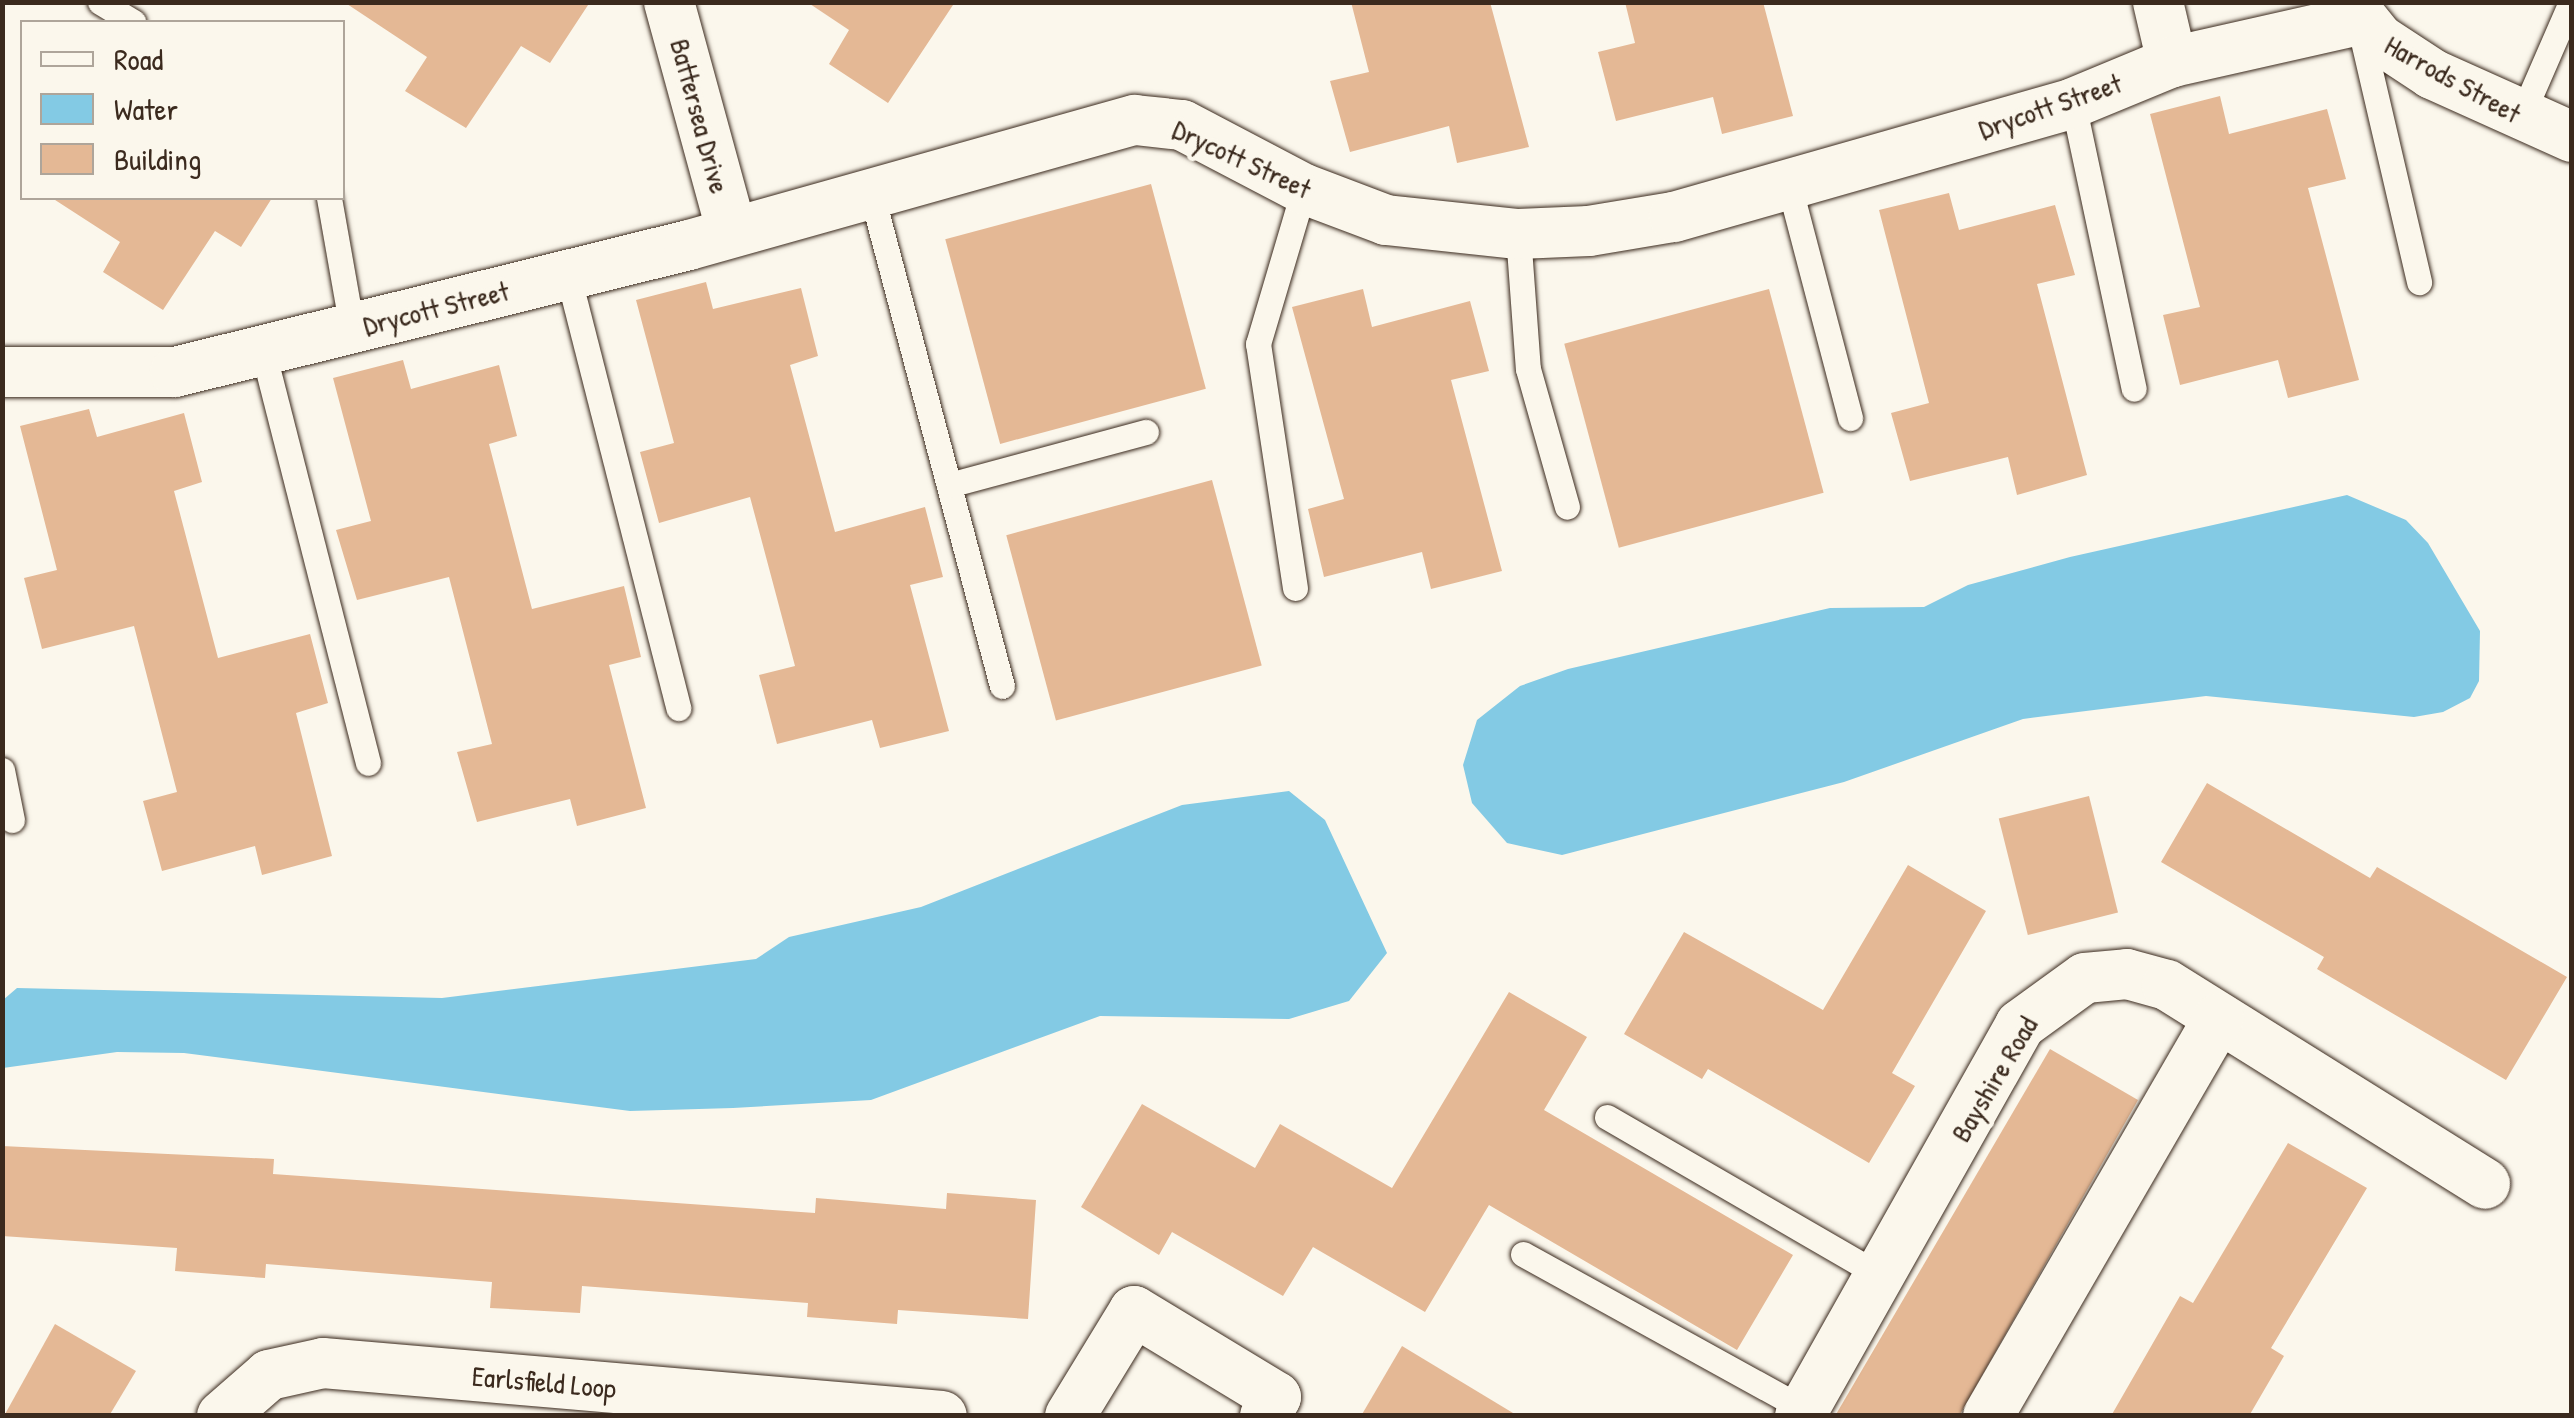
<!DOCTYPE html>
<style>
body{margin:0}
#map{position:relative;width:2574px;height:1418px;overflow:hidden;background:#fbf7ec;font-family:"Patrick Hand",sans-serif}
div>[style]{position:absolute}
.water>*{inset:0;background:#83cae4}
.building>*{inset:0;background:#e4b895;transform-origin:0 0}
.roads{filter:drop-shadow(0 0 2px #3b2a1e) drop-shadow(0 0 2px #3b2a1e)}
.lane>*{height:25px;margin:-12.5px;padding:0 12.5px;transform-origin:12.5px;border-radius:12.5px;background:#fbf7ec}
.street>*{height:50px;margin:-25px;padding:0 25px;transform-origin:25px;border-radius:25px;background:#fbf7ec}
span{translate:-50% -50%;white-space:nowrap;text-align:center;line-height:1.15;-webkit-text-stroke:9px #fbf7ec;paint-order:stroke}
.street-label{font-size:28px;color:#3b2a1e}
.frame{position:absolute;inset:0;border:5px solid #3b2a1e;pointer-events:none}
.legend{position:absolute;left:20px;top:20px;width:325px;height:180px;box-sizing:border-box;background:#fbf7ec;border:2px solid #aea59a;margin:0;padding:12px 18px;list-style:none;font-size:30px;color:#3b2a1e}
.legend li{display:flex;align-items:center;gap:20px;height:50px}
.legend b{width:50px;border:2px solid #aea59a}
</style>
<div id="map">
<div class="water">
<i style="clip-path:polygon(2347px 495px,2406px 520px,2428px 543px,2480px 631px,2479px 681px,2470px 698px,2443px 712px,2414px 717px,2206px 696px,2023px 719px,1844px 782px,1562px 855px,1507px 843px,1472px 803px,1463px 765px,1477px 720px,1520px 686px,1568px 669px,1830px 608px,1924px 607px,1968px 585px,2070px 557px)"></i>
<i style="clip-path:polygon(1289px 791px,1325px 820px,1387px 953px,1349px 1001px,1289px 1019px,1100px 1016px,871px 1100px,733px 1108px,630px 1111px,184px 1053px,117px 1052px,3px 1068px,3px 1000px,17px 988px,442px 998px,756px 959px,789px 937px,921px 907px,1182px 805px)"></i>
</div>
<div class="building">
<i style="clip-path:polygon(344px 2px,590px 2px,550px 63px,521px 46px,466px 128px,405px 91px,427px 57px)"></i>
<i style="clip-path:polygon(807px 2px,955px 2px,888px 103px,829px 64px,849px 30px)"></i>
<i style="clip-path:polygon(1351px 2px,1490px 2px,1529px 147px,1457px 163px,1449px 126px,1350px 152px,1330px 81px,1369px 72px)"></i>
<i style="clip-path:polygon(1625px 2px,1763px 2px,1793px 116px,1722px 134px,1713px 97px,1616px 121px,1598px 52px,1635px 43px)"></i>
<i style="clip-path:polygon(2220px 96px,2229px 134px,2327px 109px,2346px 179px,2308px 188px,2359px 380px,2288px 398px,2278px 360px,2180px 385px,2163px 315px,2200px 307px,2150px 114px)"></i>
<i style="left:1151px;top:184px;width:212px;height:213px;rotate:75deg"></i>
<i style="clip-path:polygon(1949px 193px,1959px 230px,2055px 205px,2075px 275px,2037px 284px,2087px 475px,2017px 495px,2008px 457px,1910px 481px,1891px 413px,1929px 403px,1879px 210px)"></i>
<i style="clip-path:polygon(52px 198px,272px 198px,241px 247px,215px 231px,163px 310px,103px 272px,120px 242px)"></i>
<i style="clip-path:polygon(706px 282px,713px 309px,801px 288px,818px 356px,790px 365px,835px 532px,925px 507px,943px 577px,910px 585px,949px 731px,880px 748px,872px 720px,777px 744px,759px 675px,795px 666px,750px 497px,659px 523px,640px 452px,674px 443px,636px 300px)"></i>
<i style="clip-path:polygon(1363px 289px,1372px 327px,1470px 301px,1489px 371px,1451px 380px,1502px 571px,1431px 589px,1422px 552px,1324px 577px,1308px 509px,1344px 499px,1292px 307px)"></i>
<i style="left:1769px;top:289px;width:211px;height:212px;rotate:75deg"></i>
<i style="clip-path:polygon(403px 360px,411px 389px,499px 365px,517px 436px,489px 444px,532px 609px,624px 586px,641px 657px,609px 665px,646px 808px,577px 826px,570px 799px,477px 822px,457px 752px,492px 744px,449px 577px,357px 600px,336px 530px,371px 521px,333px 378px)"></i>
<i style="clip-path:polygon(89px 409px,97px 437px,184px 413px,202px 482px,174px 491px,218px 658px,310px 634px,328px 703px,296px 713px,332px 856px,262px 875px,255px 846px,162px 871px,143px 801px,177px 792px,134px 626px,42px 649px,24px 578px,57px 570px,20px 426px)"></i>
<i style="left:1212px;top:480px;width:192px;height:213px;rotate:75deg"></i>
<i style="clip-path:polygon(2207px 783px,2370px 878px,2377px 867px,2567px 977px,2506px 1080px,2317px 969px,2324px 957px,2161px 862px)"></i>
<i style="left:2089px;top:796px;width:120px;height:93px;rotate:76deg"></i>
<i style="clip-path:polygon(1908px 865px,1986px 911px,1892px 1073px,1915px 1086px,1869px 1163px,1708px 1069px,1702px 1079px,1624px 1034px,1684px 932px,1823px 1010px)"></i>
<i style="clip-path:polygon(1509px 992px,1587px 1037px,1544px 1110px,1793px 1255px,1737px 1350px,1489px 1205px,1425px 1312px,1313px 1247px,1283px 1296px,1172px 1232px,1159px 1255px,1081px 1207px,1142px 1104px,1255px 1168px,1280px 1124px,1392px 1188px)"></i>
<i style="clip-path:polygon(2050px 1049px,2138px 1100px,1959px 1416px,1835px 1416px)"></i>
<i style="clip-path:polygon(2288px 1143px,2367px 1188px,2271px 1348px,2284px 1356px,2249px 1416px,2111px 1416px,2180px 1296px,2193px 1303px)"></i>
<i style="clip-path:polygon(2px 1146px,274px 1159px,273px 1174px,815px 1213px,816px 1198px,946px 1209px,947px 1193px,1036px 1200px,1028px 1319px,898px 1310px,897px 1324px,807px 1317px,808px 1303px,582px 1286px,580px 1313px,490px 1308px,492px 1282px,266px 1264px,265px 1278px,175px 1271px,177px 1248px,2px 1236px)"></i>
<i style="clip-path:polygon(55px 1324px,136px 1371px,109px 1416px,4px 1416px)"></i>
<i style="clip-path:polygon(1402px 1346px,1518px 1416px,1361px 1416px)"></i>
</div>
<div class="roads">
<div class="lane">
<i style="left:100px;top:2px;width:39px;rotate:31deg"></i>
<i style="left:2360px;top:28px;width:261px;rotate:76.9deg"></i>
<i style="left:2073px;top:103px;width:292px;rotate:78deg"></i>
<i style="left:2521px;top:117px;width:125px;rotate:-66.5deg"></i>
<i style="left:1789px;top:185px;width:241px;rotate:75.3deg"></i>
<i style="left:871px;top:192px;width:511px;rotate:75.15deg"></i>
<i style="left:329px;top:198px;width:133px;rotate:80deg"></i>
<i style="left:1518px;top:234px;width:135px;rotate:85.8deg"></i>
<i style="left:1528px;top:369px;width:143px;rotate:74.2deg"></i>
<i style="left:568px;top:275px;width:447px;rotate:75.7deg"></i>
<i style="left:263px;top:351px;width:425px;rotate:75.7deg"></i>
<i style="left:949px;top:485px;width:204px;rotate:-15.1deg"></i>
<i style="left:1295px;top:588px;width:247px;rotate:-98.6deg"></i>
<i style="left:1258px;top:344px;width:162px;rotate:-73.5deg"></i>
<i style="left:2px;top:770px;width:51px;rotate:78.7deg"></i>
<i style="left:1607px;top:1117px;width:315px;rotate:30.1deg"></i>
<i style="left:1523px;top:1254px;width:321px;rotate:28.9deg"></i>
</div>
<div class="street">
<i style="left:669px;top:2px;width:235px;rotate:74.7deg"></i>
<i style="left:2158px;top:2px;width:62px;rotate:76.9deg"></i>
<i style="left:2349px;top:2px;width:48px;rotate:51deg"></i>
<i style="left:2379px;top:39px;width:64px;rotate:33.4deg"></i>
<i style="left:2432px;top:74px;width:154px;rotate:24.2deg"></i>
<i style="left:2px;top:372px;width:173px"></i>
<i style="left:175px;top:372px;width:529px;rotate:-13.88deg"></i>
<i style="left:689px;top:245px;width:463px;rotate:-15.7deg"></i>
<i style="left:1135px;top:120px;width:47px;rotate:6.1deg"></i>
<i style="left:1182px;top:125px;width:138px;rotate:27.7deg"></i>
<i style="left:1304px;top:189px;width:88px;rotate:20.7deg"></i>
<i style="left:1386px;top:220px;width:133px;rotate:6.1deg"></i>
<i style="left:1518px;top:234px;width:71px;rotate:-2.4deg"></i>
<i style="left:1589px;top:231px;width:86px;rotate:-9.4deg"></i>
<i style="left:1674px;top:217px;width:415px;rotate:-15.9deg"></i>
<i style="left:2073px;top:103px;width:107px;rotate:-22.5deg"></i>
<i style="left:2172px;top:62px;width:191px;rotate:-12.7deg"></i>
<i style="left:222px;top:1416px;width:62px;rotate:-41.1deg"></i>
<i style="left:269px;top:1375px;width:55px;rotate:-12.5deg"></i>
<i style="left:323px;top:1363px;width:621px;rotate:4.89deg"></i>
<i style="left:1070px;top:1416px;width:123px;rotate:-58.6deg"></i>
<i style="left:1134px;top:1311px;width:166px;rotate:31.2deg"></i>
<i style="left:1276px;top:1397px;width:22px;rotate:120deg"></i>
<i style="left:1800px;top:1416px;width:449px;rotate:-60.6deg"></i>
<i style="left:2020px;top:1025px;width:80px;rotate:-35.9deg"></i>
<i style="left:2085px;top:978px;width:42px;rotate:-5.4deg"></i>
<i style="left:2127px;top:974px;width:41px;rotate:15.4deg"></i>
<i style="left:2167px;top:985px;width:375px;rotate:32deg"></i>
<i style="left:1988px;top:1416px;width:460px;rotate:-59.9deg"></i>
</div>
</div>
<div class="street-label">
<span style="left:2453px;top:79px;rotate:29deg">Harrods Street</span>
<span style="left:2050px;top:106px;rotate:-19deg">Drycott Street</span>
<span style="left:700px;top:116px;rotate:75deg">Battersea Drive</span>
<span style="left:1242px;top:159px;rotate:25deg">Drycott Street</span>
<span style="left:436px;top:308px;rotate:-14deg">Drycott Street</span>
<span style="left:1994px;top:1079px;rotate:-59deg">Bayshire Road</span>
<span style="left:544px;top:1382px;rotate:5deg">Earlsfield Loop</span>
</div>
<div class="frame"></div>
<ul class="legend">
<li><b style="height:12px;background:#fbf7ec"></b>Road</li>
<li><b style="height:28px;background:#83cae4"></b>Water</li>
<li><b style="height:28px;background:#e4b895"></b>Building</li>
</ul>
</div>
